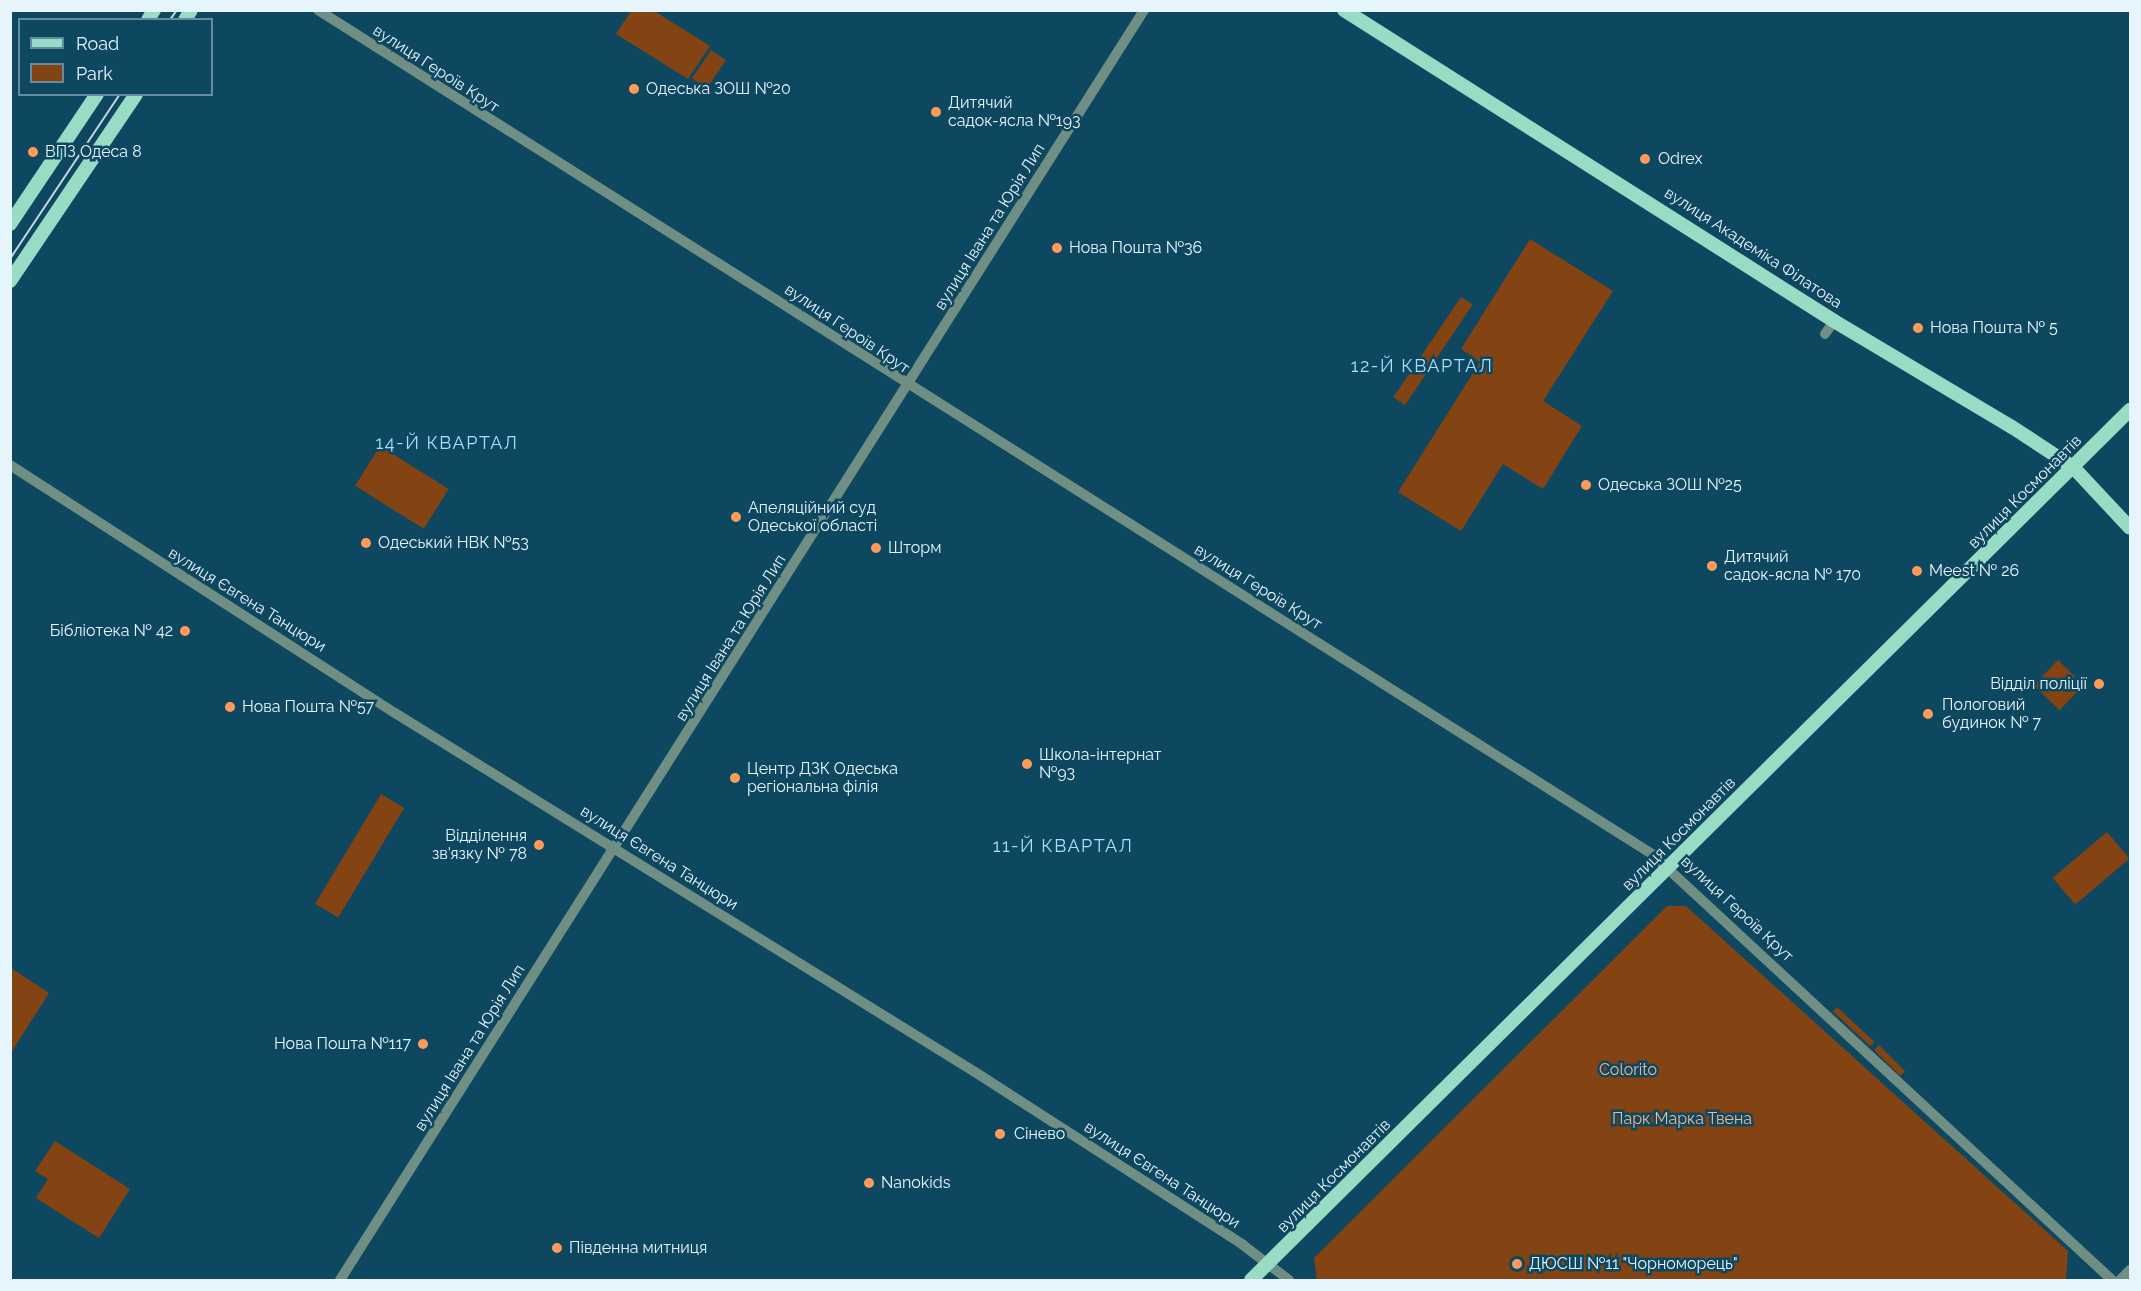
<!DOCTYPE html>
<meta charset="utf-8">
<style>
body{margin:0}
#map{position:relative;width:2141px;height:1291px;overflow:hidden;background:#0e4760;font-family:Raleway,sans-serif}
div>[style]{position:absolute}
.green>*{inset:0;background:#834312;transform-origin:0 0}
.minor>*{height:10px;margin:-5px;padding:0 5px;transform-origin:5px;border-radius:5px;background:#6f8f84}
.major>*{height:14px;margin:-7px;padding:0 7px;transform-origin:7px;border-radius:7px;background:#98dcc6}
.tram>*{height:1.5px;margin:-0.75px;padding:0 0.75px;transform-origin:0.75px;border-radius:0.75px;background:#c1d6e0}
.dots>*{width:16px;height:16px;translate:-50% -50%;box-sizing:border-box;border:3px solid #0e4760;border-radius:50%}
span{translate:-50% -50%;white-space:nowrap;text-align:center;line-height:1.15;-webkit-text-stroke:5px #0e4760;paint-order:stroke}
.street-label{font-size:16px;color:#e6f4fb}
.poi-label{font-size:16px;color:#e6f4fb}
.left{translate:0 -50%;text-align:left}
.right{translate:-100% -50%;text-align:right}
.park-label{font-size:16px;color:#f3b58f}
.neighbourhood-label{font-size:18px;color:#a8dffd;letter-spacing:1.5px}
.frame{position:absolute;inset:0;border:12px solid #e6f4fb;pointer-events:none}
.legend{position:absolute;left:18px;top:18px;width:195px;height:78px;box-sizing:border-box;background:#0e4760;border:2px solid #648c9e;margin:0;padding:8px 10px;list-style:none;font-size:18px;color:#e6f4fb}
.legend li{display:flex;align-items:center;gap:12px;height:30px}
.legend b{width:30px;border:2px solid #648c9e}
</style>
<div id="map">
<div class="green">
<i style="clip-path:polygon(631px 11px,654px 11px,710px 46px,688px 79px,616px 34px)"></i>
<i style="left:711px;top:50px;width:18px;height:34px;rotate:34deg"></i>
<i style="clip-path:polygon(1530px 239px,1613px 291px,1543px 401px,1582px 426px,1543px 489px,1503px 464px,1461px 531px,1398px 492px,1480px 362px,1461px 349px)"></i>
<i style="left:1461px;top:297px;width:14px;height:121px;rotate:34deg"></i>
<i style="left:380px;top:446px;width:81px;height:47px;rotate:32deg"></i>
<i style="left:2058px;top:660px;width:36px;height:35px;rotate:44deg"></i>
<i style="left:381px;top:794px;width:27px;height:128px;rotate:31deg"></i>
<i style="left:2107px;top:832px;width:35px;height:71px;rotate:50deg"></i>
<i style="clip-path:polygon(1667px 906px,1686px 906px,2068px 1251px,2066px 1280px,1317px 1280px,1314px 1258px)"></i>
<i style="clip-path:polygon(11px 968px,49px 993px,11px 1053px)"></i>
<i style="left:1837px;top:1007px;width:51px;height:6px;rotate:43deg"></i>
<i style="left:1879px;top:1045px;width:37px;height:7px;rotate:45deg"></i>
<i style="clip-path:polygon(55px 1141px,130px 1189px,99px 1238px,36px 1198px,48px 1179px,35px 1171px)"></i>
</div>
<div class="minor">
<i style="left:318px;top:10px;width:1579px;rotate:32.32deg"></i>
<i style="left:1652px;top:854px;width:627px;rotate:42.8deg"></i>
<i style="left:1825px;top:334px;width:16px;rotate:-55deg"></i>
<i style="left:10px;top:465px;width:458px;rotate:32.8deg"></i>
<i style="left:395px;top:713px;width:682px;rotate:31.76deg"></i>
<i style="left:975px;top:1072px;width:319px;rotate:32.8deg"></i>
<i style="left:1243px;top:1245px;width:58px;rotate:37.3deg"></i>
<i style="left:340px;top:1280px;width:1503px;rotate:-57.66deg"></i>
<i style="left:2120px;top:1280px;width:14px;rotate:-45deg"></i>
</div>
<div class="major">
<i style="left:1344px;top:10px;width:580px;rotate:32.4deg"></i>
<i style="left:1834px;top:321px;width:207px;rotate:30.8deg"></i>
<i style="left:2012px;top:427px;width:73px;rotate:33.3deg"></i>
<i style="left:2073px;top:467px;width:83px;rotate:46.9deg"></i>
<i style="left:148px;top:20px;width:12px;rotate:-59deg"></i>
<i style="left:185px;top:20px;width:12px;rotate:-59deg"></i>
<i style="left:10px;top:224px;width:156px;rotate:-56.2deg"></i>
<i style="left:10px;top:281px;width:225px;rotate:-56deg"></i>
<i style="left:1251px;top:1280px;width:1237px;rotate:-44.71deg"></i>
</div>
<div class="tram">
<i style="left:170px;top:20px;width:12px;rotate:-55deg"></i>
<i style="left:10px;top:259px;width:198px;rotate:-56.3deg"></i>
</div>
<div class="dots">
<i style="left:634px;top:89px;background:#fe9b59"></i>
<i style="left:936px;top:112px;background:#fe9b59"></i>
<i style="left:33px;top:152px;background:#fe9b59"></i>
<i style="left:1645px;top:159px;background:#fe9b59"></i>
<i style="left:1057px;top:248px;background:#fe9b59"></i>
<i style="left:1918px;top:328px;background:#fe9b59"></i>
<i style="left:1586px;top:485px;background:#fe9b59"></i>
<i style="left:736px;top:517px;background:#fe9b59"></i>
<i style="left:366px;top:543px;background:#fe9b59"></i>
<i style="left:876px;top:548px;background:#fe9b59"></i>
<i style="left:1712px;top:566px;background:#fe9b59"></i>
<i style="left:1917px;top:571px;background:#fe9b59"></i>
<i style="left:185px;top:631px;background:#fe9b59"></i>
<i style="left:2099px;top:684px;background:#fe9b59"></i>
<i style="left:230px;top:707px;background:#fe9b59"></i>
<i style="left:1928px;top:714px;background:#fe9b59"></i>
<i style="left:1027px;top:764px;background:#fe9b59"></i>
<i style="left:735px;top:778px;background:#fe9b59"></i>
<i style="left:539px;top:845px;background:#fe9b59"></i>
<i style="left:423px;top:1044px;background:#fe9b59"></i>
<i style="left:1000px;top:1134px;background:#fe9b59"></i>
<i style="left:869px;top:1183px;background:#fe9b59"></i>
<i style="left:557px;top:1248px;background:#fe9b59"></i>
<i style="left:1517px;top:1264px;background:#fe9b59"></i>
</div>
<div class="street-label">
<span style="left:436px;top:69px;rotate:33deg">вулиця Героїв Крут</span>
<span style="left:990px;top:227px;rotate:-58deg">вулиця Івана та Юрія Лип</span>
<span style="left:1753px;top:248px;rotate:33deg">вулиця Академіка Філатова</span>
<span style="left:847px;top:329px;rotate:34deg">вулиця Героїв Крут</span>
<span style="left:2025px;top:492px;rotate:-45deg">вулиця Космонавтів</span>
<span style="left:1258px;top:587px;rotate:32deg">вулиця Героїв Крут</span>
<span style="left:247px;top:600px;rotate:32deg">вулиця Євгена Танцюри</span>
<span style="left:731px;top:638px;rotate:-58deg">вулиця Івана та Юрія Лип</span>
<span style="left:1679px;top:834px;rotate:-45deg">вулиця Космонавтів</span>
<span style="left:659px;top:858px;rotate:32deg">вулиця Євгена Танцюри</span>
<span style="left:1737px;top:909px;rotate:43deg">вулиця Героїв Крут</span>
<span style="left:470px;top:1048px;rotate:-58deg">вулиця Івана та Юрія Лип</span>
<span style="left:1162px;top:1175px;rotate:33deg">вулиця Євгена Танцюри</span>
<span style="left:1334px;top:1176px;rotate:-45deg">вулиця Космонавтів</span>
</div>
<div class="poi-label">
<span class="left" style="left:646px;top:89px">Одеська ЗОШ №20</span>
<span class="left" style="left:948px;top:112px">Дитячий<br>садок-ясла №193</span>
<span class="left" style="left:45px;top:152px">ВПЗ Одеса 8</span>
<span class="left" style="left:1658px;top:159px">Odrex</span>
<span class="left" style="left:1069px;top:248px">Нова Пошта №36</span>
<span class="left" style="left:1930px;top:328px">Нова Пошта № 5</span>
<span class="left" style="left:1598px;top:485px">Одеська ЗОШ №25</span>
<span class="left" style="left:748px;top:517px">Апеляційний суд<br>Одеської області</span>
<span class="left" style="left:378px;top:543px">Одеський НВК №53</span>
<span class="left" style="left:888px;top:548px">Шторм</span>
<span class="left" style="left:1724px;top:566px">Дитячий<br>садок-ясла № 170</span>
<span class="left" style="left:1929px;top:571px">Meest № 26</span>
<span class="right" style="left:173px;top:631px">Бібліотека № 42</span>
<span class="right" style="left:2087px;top:684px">Відділ поліції</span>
<span class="left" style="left:1942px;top:714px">Пологовий<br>будинок № 7</span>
<span class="left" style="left:242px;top:707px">Нова Пошта №57</span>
<span class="left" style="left:1039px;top:764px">Школа-інтернат<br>№93</span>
<span class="left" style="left:747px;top:778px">Центр ДЗК Одеська<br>регіональна філія</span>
<span class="right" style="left:527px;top:845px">Відділення<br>зв'язку № 78</span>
<span class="right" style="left:411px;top:1044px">Нова Пошта №117</span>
<span class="left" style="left:1014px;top:1134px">Сінево</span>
<span class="left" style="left:881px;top:1183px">Nanokids</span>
<span class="left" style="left:569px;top:1248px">Південна митниця</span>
<span class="left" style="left:1529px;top:1264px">ДЮСШ №11 "Чорноморець"</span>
</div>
<div class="park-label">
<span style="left:1628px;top:1070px">Colorito</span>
<span style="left:1682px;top:1119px">Парк Марка Твена</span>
</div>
<div class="neighbourhood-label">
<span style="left:1422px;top:366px">12-Й КВАРТАЛ</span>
<span style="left:447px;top:443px">14-Й КВАРТАЛ</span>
<span style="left:1063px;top:846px">11-Й КВАРТАЛ</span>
</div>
<div class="frame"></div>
<ul class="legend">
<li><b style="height:8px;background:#98dcc6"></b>Road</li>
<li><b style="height:16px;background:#834312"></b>Park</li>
</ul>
</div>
